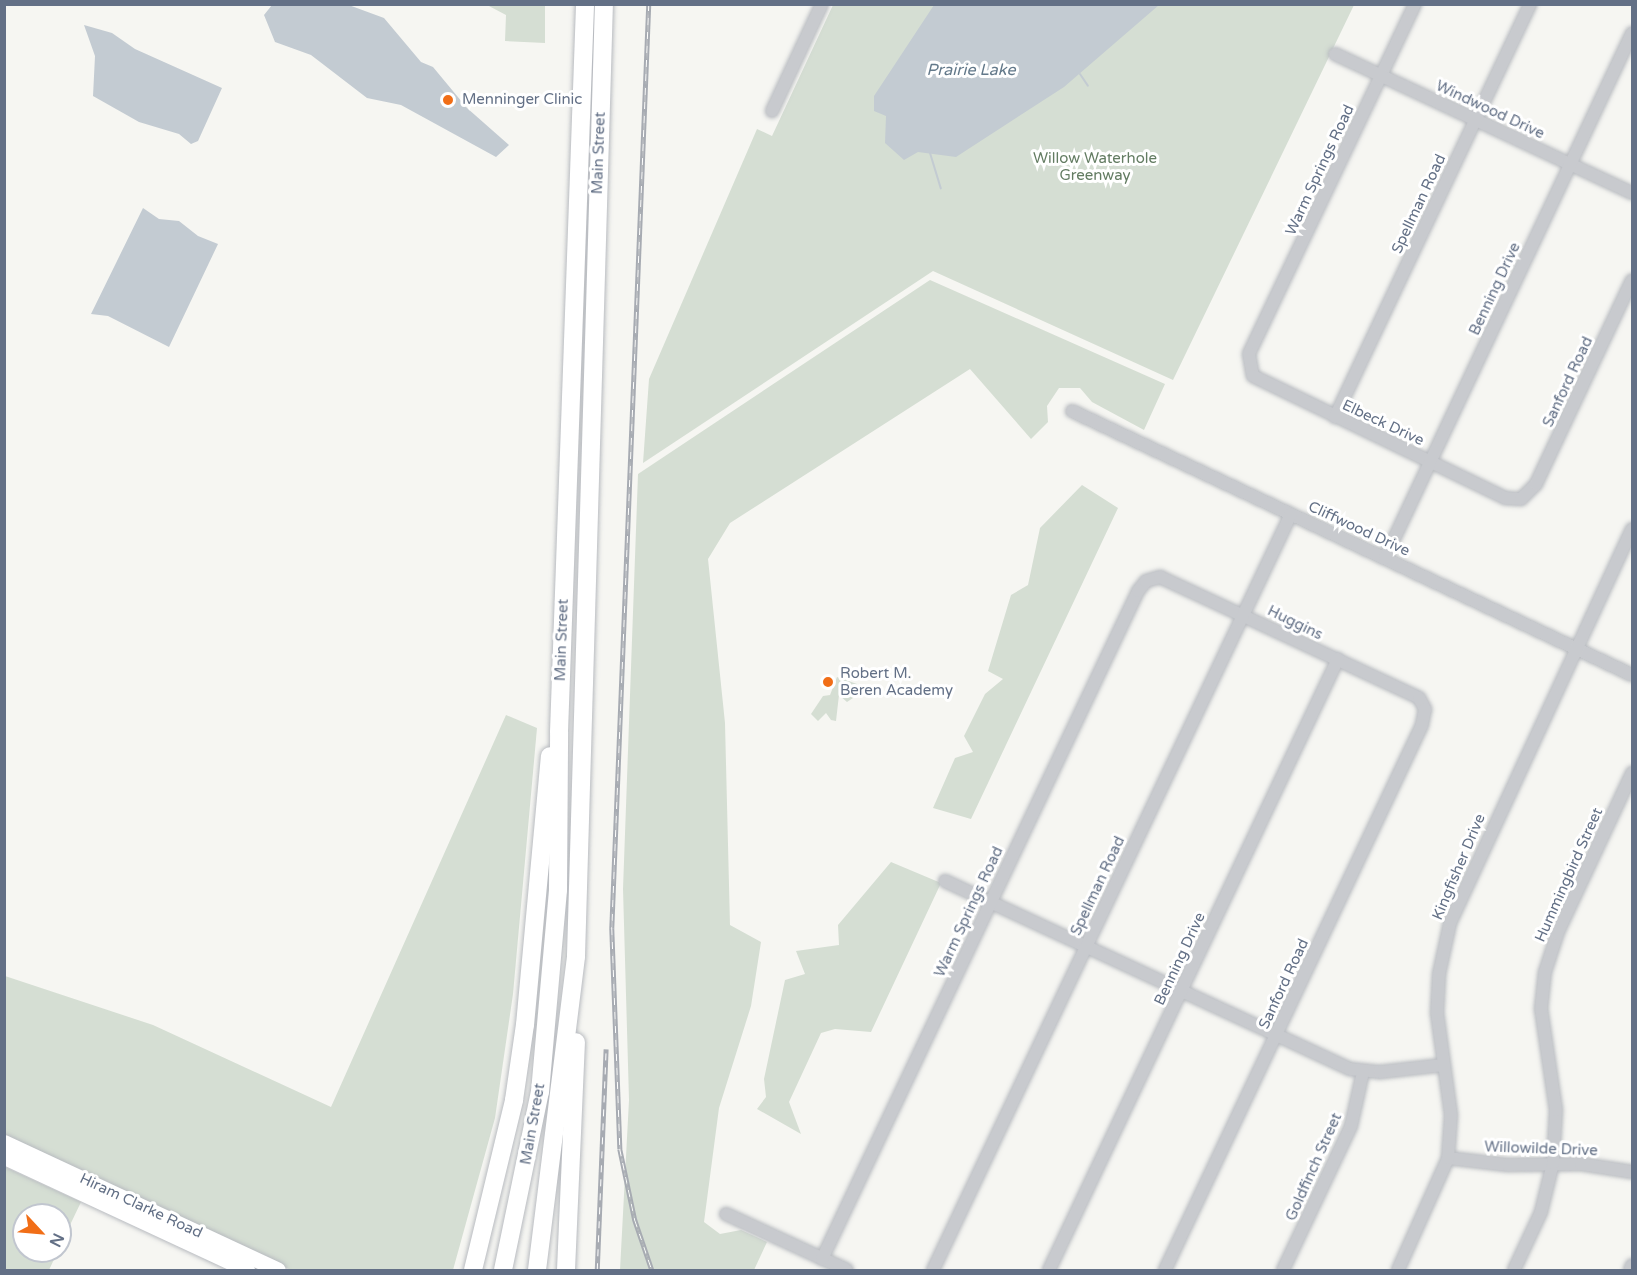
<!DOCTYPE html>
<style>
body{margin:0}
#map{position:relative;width:1637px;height:1275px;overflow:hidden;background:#f6f6f2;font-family:"Varela Round",sans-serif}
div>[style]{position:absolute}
.green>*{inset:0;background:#d5ded3}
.water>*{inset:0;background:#c3cbd2}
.stream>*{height:2px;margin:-1px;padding:0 1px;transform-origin:1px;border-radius:1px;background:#c3cbd2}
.roads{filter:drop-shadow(0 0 2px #b8bbc0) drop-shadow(0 0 2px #b8bbc0)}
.minor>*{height:12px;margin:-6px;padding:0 6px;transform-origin:6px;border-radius:6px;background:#c8cace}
.major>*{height:15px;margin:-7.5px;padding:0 7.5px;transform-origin:7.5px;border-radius:7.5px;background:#fff}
.highway>*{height:18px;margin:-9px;padding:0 9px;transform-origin:9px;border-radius:9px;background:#fff}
.rail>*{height:4.5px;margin-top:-2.25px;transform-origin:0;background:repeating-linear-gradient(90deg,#fff 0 7px,#a7abb2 0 14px);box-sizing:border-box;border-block:2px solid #a7abb2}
.dots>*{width:16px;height:16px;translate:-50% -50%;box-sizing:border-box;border:3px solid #fff;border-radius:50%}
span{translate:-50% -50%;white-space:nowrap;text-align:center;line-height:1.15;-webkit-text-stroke:6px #fff;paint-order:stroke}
.poi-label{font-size:15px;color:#637086}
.left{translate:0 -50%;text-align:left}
.street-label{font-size:15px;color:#637086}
.park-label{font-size:15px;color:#637c62}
.water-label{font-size:16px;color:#63798a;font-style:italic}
.frame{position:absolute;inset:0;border:6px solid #637086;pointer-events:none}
.north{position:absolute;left:12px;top:1203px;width:60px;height:60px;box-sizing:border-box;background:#fff;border:2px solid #c1c6cf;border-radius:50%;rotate:116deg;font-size:16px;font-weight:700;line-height:24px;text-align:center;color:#637086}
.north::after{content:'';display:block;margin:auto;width:21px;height:27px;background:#f16e17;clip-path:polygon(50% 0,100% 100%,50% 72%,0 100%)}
</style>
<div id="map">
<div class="green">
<i style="clip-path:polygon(487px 5px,545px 5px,545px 43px,505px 41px,506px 15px)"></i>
<i style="clip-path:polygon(833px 5px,1354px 5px,1173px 380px,933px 271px,643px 463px,649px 379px,757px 129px,772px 136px)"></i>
<i style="clip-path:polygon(930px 280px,1165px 384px,1144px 430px,1092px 402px,1080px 388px,1059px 388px,1047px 406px,1048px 422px,1031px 439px,970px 369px,730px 523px,708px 559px,725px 723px,730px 925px,761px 942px,751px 1006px,719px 1108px,704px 1222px,720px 1234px,741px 1230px,767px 1242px,754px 1270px,620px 1270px,629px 1100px,623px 889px,638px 474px)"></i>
<i style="clip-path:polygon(1082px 485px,1118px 508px,971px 819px,933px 808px,955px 758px,973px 752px,964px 736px,985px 694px,1003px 679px,988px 671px,1011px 595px,1028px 585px,1040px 528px)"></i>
<i style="clip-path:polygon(837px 677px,857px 684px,853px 698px,847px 702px,839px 695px,836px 721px,831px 720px,826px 713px,818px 721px,811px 714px,823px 696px,830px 695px)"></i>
<i style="clip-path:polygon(506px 715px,537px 728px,513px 994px,495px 1118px,453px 1270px,291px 1270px,5px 1136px,5px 976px,153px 1025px,331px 1107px)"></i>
<i style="clip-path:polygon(891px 862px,941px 883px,871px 1032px,835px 1029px,821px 1033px,789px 1102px,801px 1134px,757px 1109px,766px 1097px,764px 1079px,785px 980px,805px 974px,796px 951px,839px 945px,838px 925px)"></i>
<i style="clip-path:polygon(5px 1167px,81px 1202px,60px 1246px,60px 1215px,24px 1215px,24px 1251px,58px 1251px,49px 1270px,5px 1270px)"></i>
</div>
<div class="water">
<i style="clip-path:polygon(346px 4px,384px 18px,421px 62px,433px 67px,467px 108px,509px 145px,496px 157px,401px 105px,367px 98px,311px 55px,275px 42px,264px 15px,272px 5px)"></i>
<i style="clip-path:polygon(934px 5px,934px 4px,1159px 5px,1064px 87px,956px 157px,918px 152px,904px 160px,885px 143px,886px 116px,874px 111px,874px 96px)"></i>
<i style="clip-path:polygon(84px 25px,112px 33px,135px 49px,222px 88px,198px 141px,191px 144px,179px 134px,139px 122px,93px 96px,95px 56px)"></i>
<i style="clip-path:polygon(143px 208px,159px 219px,179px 221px,198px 236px,218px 244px,169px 347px,108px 316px,91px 314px)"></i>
</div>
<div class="stream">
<i style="left:1080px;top:74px;width:14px;rotate:56deg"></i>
<i style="left:930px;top:153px;width:37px;rotate:73deg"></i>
</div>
<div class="roads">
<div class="minor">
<i style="left:1415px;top:4px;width:387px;rotate:115.4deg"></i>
<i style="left:1249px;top:354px;width:22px;rotate:80deg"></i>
<i style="left:1253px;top:376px;width:280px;rotate:25.8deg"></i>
<i style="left:1505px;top:498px;width:16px;rotate:4deg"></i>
<i style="left:1521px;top:499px;width:21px;rotate:-45deg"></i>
<i style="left:1536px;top:484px;width:225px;rotate:-64.8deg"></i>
<i style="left:1335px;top:54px;width:328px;rotate:25.1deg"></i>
<i style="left:772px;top:111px;width:118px;rotate:-65deg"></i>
<i style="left:1072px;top:411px;width:619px;rotate:25.24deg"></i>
<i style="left:1335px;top:417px;width:457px;rotate:-64.7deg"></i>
<i style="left:1385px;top:558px;width:580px;rotate:-64.8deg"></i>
<i style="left:945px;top:881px;width:447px;rotate:24.9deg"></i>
<i style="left:1350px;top:1069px;width:30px;rotate:6deg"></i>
<i style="left:1380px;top:1072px;width:62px;rotate:-6.4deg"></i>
<i style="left:1448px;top:1158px;width:60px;rotate:6.7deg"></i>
<i style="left:1508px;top:1165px;width:73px;rotate:-0.8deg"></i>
<i style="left:1581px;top:1164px;width:52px;rotate:8.9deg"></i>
<i style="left:726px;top:1214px;width:133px;rotate:24.8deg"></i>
<i style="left:822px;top:1259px;width:739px;rotate:-64.68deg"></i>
<i style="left:1138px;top:591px;width:13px;rotate:-51deg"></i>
<i style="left:1146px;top:581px;width:15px;rotate:-16deg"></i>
<i style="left:1160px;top:577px;width:286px;rotate:25deg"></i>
<i style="left:1419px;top:698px;width:13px;rotate:61deg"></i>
<i style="left:1425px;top:709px;width:16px;rotate:101deg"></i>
<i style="left:1422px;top:725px;width:603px;rotate:115.25deg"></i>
<i style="left:933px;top:1270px;width:836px;rotate:-64.66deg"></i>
<i style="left:1049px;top:1270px;width:676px;rotate:-64.69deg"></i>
<i style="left:1283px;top:1270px;width:159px;rotate:-64.7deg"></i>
<i style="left:1351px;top:1126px;width:55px;rotate:-77.5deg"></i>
<i style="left:1398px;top:1270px;width:123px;rotate:-65.9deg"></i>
<i style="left:1448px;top:1158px;width:43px;rotate:-86deg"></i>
<i style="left:1451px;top:1115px;width:103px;rotate:-97.8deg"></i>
<i style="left:1437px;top:1013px;width:39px;rotate:-87deg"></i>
<i style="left:1439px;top:974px;width:52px;rotate:-77.8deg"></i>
<i style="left:1450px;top:923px;width:434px;rotate:-65.2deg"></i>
<i style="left:1514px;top:1270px;width:64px;rotate:-65deg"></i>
<i style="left:1541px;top:1212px;width:50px;rotate:-76.2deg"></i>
<i style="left:1553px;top:1163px;width:53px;rotate:-86.8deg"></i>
<i style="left:1556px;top:1110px;width:102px;rotate:-98.4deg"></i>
<i style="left:1541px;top:1009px;width:37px;rotate:-84deg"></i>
<i style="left:1545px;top:972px;width:40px;rotate:-72deg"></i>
<i style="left:1557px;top:934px;width:178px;rotate:-65deg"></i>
<i style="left:1630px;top:1270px;width:5px;rotate:-68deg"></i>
</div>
<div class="major">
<i style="left:4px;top:1142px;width:302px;rotate:25deg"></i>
<i style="left:4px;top:1157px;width:268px;rotate:24.9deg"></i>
</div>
<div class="highway">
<i style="left:473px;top:1270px;width:175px;rotate:-76.4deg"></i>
<i style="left:514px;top:1100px;width:76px;rotate:-81.7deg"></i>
<i style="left:525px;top:1025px;width:270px;rotate:-84.7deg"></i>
<i style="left:503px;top:1270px;width:182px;rotate:-78.3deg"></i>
<i style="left:540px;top:1092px;width:203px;rotate:-84.9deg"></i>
<i style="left:558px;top:890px;width:158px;rotate:-89.6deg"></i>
<i style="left:559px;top:732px;width:728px;rotate:-87.95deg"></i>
<i style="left:537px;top:1270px;width:316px;rotate:-82.9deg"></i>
<i style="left:576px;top:956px;width:952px;rotate:-88.32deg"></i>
<i style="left:566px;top:1270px;width:228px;rotate:-87.5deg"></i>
</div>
</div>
<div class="rail">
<i style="left:649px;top:4px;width:925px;rotate:92.29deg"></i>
<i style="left:612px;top:928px;width:221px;rotate:87.9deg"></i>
<i style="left:620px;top:1149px;width:73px;rotate:78.1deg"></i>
<i style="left:635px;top:1220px;width:53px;rotate:71.2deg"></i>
<i style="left:597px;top:1270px;width:221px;rotate:-87.7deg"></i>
</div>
<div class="dots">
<i style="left:448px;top:100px;background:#f16e17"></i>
<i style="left:828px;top:682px;background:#f16e17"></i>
</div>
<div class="poi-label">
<span class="left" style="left:462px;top:100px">Menninger Clinic</span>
<span class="left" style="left:840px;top:682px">Robert M.<br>Beren Academy</span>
</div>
<div class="street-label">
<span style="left:1490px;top:110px;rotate:25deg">Windwood Drive</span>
<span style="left:599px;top:153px;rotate:-88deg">Main Street</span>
<span style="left:1320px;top:170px;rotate:-65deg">Warm Springs Road</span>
<span style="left:1419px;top:204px;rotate:-65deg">Spellman Road</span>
<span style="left:1495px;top:289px;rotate:-65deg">Benning Drive</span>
<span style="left:1568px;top:382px;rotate:-65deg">Sanford Road</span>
<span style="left:1383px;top:423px;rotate:25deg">Elbeck Drive</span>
<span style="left:1359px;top:529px;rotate:25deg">Cliffwood Drive</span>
<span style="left:1295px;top:623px;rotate:26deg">Huggins</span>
<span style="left:562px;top:640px;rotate:-88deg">Main Street</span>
<span style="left:1459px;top:867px;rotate:-67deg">Kingfisher Drive</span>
<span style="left:1569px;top:875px;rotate:-66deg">Hummingbird Street</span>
<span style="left:1098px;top:886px;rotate:-65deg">Spellman Road</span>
<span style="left:969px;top:912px;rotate:-65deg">Warm Springs Road</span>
<span style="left:1180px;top:959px;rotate:-65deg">Benning Drive</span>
<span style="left:1284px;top:984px;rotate:-65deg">Sanford Road</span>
<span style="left:533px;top:1124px;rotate:-80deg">Main Street</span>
<span style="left:1541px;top:1149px;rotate:2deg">Willowilde Drive</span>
<span style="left:1314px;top:1167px;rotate:-66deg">Goldfinch Street</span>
<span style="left:141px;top:1206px;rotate:25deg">Hiram Clarke Road</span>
</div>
<div class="park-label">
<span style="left:1095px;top:167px">Willow Waterhole<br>Greenway</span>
</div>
<div class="water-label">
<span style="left:971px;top:70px">Prairie Lake</span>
</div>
<div class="frame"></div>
<div class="north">N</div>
</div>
